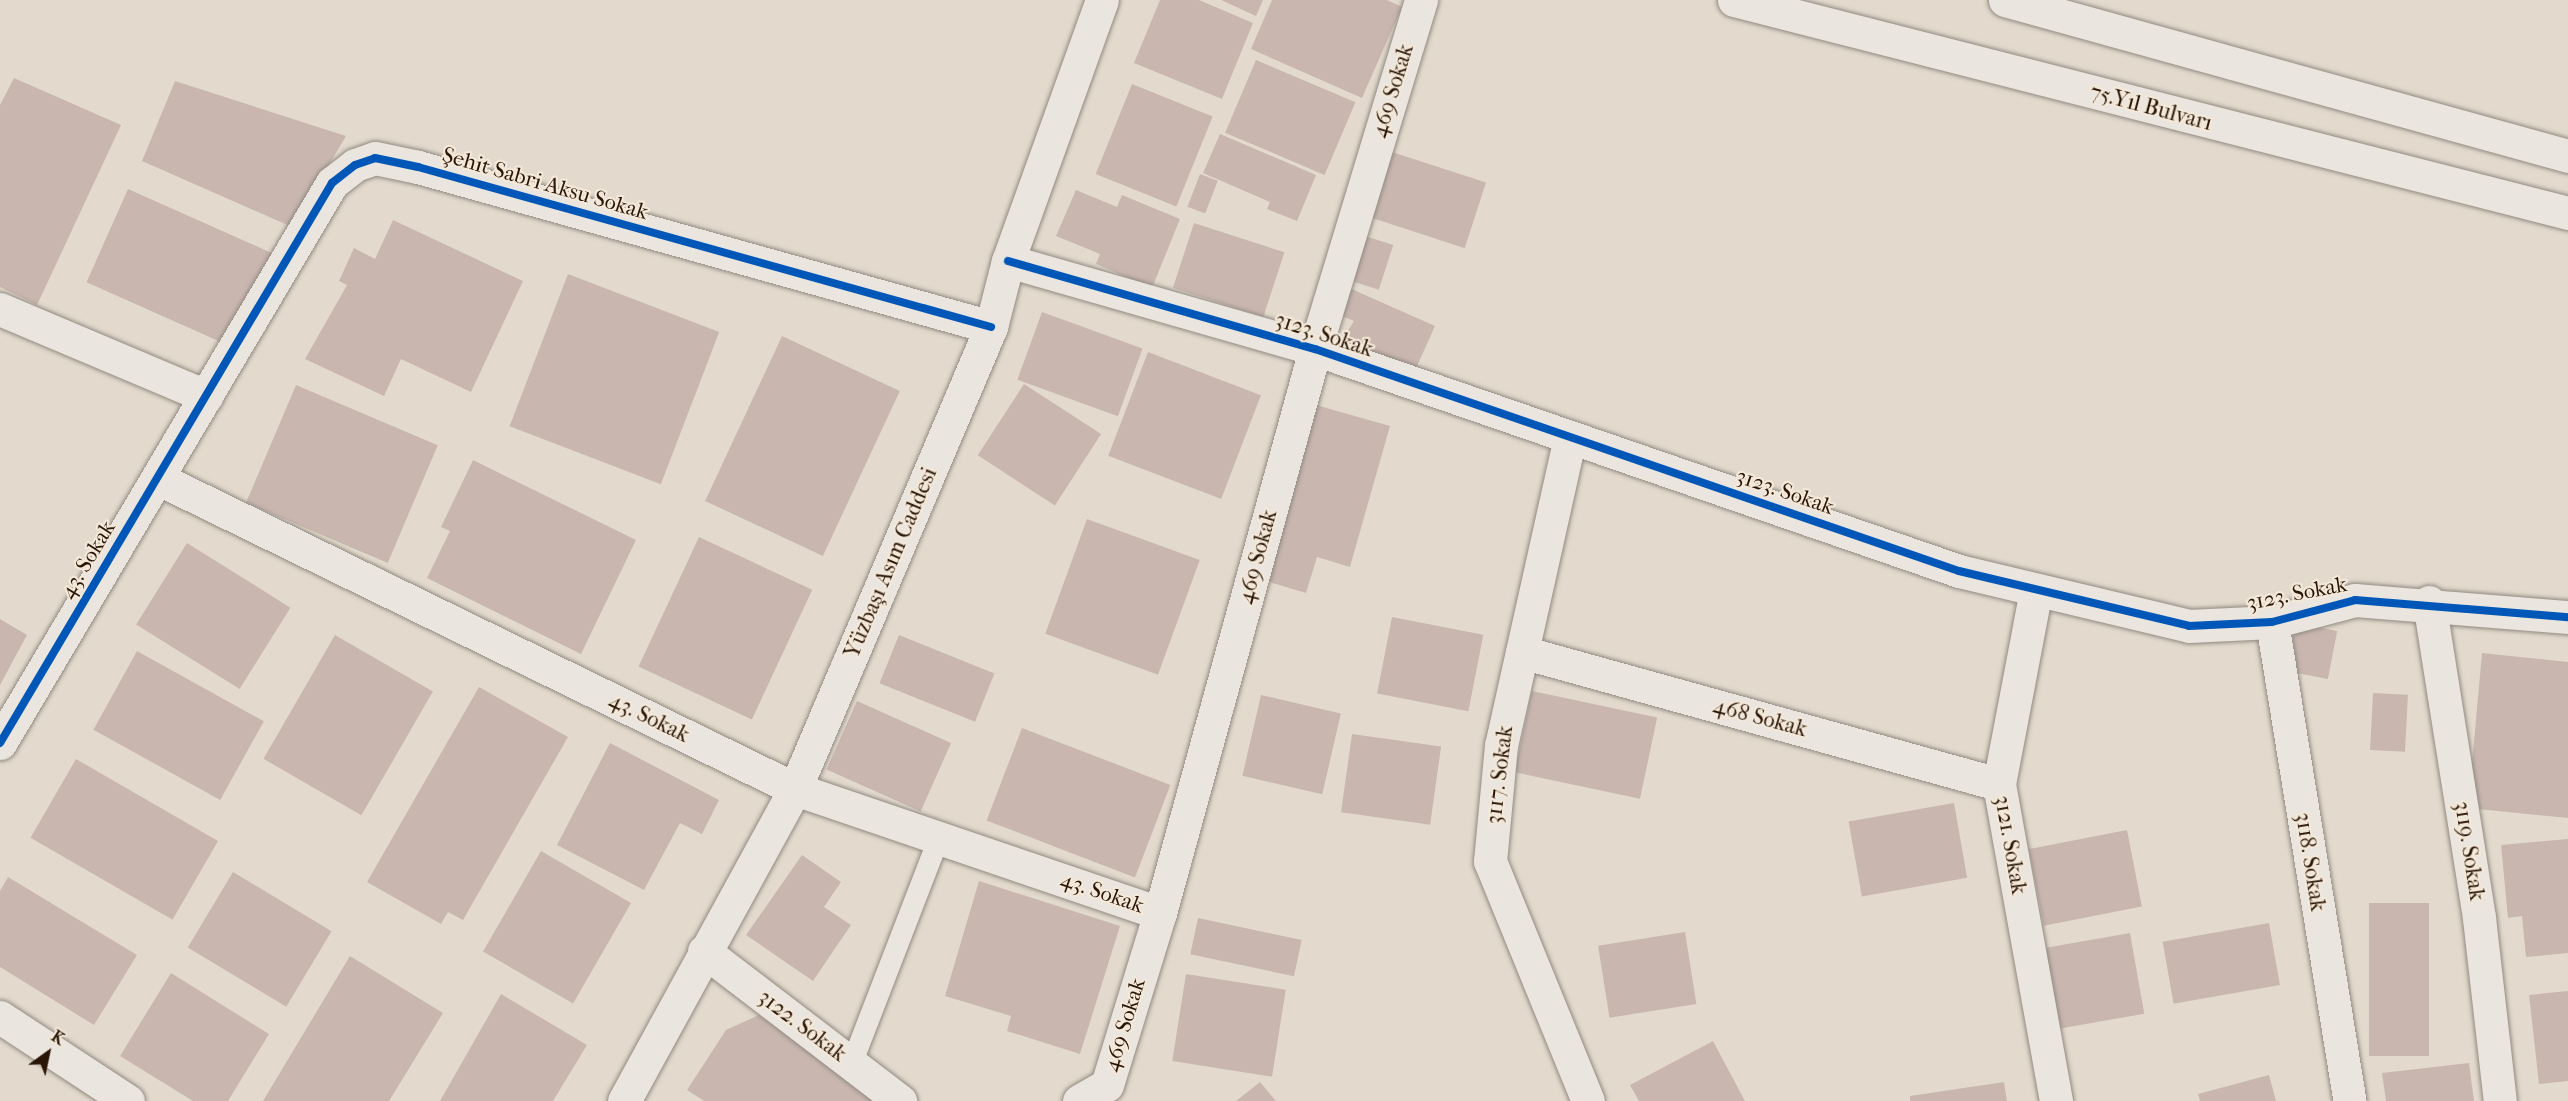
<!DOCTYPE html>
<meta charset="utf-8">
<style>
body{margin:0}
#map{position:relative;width:2568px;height:1101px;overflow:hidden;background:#e3dacd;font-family:"IM FELL French Canon",serif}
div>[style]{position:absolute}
.building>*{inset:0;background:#c9b7af;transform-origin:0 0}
.roads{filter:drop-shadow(0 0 2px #918a81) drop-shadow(0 0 2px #918a81)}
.lane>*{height:21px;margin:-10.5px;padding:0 10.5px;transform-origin:10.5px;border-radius:10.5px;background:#eae5de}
.street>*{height:33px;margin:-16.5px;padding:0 16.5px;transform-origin:16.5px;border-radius:16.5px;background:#eae5de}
.secondary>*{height:33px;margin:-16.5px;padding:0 16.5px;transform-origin:16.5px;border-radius:16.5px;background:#eae5de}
.cycleway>*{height:8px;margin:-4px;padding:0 4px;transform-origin:4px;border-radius:4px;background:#0057b8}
span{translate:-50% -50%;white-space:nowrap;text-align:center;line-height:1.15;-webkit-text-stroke:4.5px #f3e8d9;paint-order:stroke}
.street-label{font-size:22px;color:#291506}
.north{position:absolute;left:18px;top:1023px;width:60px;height:60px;-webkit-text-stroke:4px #f3e8d9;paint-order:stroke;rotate:33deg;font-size:16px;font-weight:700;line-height:24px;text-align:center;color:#291506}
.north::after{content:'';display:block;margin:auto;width:21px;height:27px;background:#291506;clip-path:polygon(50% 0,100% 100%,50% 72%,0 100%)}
</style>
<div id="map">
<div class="building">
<i style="clip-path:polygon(1160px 0,1199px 0,1253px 23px,1222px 99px,1134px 63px)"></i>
<i style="clip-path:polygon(1221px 0,1263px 0,1256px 16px)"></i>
<i style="clip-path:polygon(1272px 0,1387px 0,1402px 7px,1362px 98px,1251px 49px)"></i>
<i style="left:1256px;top:60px;width:108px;height:79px;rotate:23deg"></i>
<i style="clip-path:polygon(14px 78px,121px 125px,37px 305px,0 287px,0 105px)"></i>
<i style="clip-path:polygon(175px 81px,346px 136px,292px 227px,142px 161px)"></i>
<i style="left:1132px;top:84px;width:87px;height:97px;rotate:22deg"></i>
<i style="clip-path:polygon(1220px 134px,1316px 175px,1297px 221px,1267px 209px,1270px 202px,1203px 173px)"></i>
<i style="left:1389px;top:151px;width:102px;height:69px;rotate:18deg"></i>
<i style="left:1200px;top:174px;width:19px;height:35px;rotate:21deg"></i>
<i style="left:128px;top:189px;width:158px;height:102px;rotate:24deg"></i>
<i style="clip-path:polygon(1076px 190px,1117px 207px,1122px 195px,1180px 219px,1152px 288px,1096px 264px,1100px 254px,1056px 236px)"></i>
<i style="clip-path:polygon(393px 220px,523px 281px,471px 392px,401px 359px,384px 396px,305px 359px,347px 285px,339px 281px,354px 248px,375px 259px)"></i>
<i style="left:1194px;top:223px;width:95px;height:68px;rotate:18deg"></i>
<i style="left:1359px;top:234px;width:36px;height:47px;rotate:18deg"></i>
<i style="left:568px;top:274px;width:162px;height:163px;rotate:21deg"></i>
<i style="clip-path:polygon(1347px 287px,1435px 326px,1413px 375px,1340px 343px,1354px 321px,1335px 313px)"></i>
<i style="left:1042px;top:312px;width:107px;height:72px;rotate:20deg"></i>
<i style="left:782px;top:336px;width:130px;height:182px;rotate:25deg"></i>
<i style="left:1148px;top:352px;width:121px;height:111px;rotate:21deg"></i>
<i style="left:1024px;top:384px;width:92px;height:85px;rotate:33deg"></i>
<i style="left:296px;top:385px;width:154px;height:128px;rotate:23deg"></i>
<i style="clip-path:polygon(1309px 403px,1390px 426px,1350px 567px,1317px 557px,1306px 593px,1259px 579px)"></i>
<i style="clip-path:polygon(473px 460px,636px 540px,581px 654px,427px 578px,450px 531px,441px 527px)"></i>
<i style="left:1087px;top:519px;width:120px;height:122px;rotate:20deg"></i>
<i style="left:699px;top:537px;width:125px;height:143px;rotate:25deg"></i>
<i style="left:187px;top:543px;width:122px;height:96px;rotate:32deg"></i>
<i style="left:1392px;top:617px;width:93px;height:78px;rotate:11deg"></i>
<i style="clip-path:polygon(0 619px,27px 635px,0 685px)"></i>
<i style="left:2296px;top:623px;width:42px;height:49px;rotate:11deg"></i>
<i style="left:335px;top:635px;width:113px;height:143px;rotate:30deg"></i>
<i style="left:899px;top:635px;width:103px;height:52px;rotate:22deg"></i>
<i style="left:137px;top:651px;width:145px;height:90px;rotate:29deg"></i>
<i style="clip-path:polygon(2482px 653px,2568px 662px,2568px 818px,2468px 808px)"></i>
<i style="clip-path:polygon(479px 687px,568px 737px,463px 920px,448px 912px,441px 924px,367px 882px)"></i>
<i style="left:1532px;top:691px;width:128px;height:83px;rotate:12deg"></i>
<i style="left:2373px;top:693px;width:35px;height:57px;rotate:3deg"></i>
<i style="left:1261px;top:695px;width:82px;height:83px;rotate:13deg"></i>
<i style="left:857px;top:701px;width:103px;height:75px;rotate:24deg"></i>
<i style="left:1022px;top:728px;width:159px;height:99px;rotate:21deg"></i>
<i style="left:1352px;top:734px;width:90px;height:79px;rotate:8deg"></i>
<i style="clip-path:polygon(610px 743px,719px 800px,702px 834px,680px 823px,644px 890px,557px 845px)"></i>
<i style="left:76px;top:759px;width:164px;height:91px;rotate:30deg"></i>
<i style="left:1954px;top:803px;width:76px;height:107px;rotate:80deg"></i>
<i style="left:2127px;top:830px;width:78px;height:100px;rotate:79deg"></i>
<i style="clip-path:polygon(2568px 839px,2568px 953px,2526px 957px,2522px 916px,2508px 918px,2501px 845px)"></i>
<i style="left:541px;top:851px;width:104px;height:116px;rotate:30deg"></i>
<i style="clip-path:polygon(802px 855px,841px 882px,824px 907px,851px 925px,813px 981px,746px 935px)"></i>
<i style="left:233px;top:872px;width:115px;height:88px;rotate:31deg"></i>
<i style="clip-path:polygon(8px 877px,137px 955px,94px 1025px,0 967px,0 891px)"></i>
<i style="clip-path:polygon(979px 881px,1120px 926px,1080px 1054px,1007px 1031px,1011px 1016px,945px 996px)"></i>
<i style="left:2429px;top:903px;width:153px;height:60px;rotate:90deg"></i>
<i style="left:1198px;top:918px;width:106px;height:37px;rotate:12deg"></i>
<i style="left:2269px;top:923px;width:63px;height:108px;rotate:80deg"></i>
<i style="left:1685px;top:932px;width:73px;height:88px;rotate:81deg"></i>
<i style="left:2130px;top:933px;width:82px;height:94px;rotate:80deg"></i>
<i style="clip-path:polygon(350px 956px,443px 1013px,389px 1101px,263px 1101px)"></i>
<i style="clip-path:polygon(171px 973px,269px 1034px,228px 1101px,193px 1101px,120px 1056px)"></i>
<i style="left:1186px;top:974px;width:101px;height:88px;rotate:9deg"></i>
<i style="clip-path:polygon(2568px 991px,2568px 1081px,2539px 1084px,2529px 995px)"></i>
<i style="clip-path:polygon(501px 994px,587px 1045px,553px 1101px,440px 1101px)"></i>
<i style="clip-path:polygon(759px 1015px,892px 1101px,704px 1101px,687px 1090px,726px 1030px)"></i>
<i style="clip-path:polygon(1713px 1041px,1745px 1101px,1639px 1101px,1630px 1085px)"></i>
<i style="clip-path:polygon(2469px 1063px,2474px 1101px,2386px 1101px,2382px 1073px)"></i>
<i style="clip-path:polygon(2269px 1075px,2276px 1101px,2200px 1101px,2198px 1094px)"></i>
<i style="clip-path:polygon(1260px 1082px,1276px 1101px,1236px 1101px)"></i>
<i style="clip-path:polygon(2004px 1082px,2007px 1101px,1910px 1101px,1910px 1096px)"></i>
</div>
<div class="roads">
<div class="lane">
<i style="left:851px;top:1064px;width:242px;rotate:-68.9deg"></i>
</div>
<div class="street">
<i style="left:1008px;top:261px;width:319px;rotate:16deg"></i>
<i style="left:1315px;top:349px;width:681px;rotate:19.02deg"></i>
<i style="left:1959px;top:571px;width:236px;rotate:13.4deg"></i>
<i style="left:2189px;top:626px;width:83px;rotate:-2.8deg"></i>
<i style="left:2272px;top:622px;width:86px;rotate:-14.8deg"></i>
<i style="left:2355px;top:600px;width:214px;rotate:4.6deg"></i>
<i style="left:0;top:309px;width:224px;rotate:22.9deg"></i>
<i style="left:1570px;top:437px;width:316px;rotate:102.6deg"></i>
<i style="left:1501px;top:745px;width:117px;rotate:95.4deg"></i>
<i style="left:1490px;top:861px;width:259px;rotate:67.8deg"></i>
<i style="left:157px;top:478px;width:710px;rotate:25.99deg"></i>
<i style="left:795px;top:789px;width:385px;rotate:18.8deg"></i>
<i style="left:2036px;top:590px;width:197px;rotate:100.8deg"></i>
<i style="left:1999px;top:784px;width:322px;rotate:79.8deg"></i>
<i style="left:2429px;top:602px;width:320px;rotate:81deg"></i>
<i style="left:2479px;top:918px;width:184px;rotate:83.5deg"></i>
<i style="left:2272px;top:622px;width:485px;rotate:80.8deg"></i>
<i style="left:1522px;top:652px;width:495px;rotate:15.5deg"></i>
<i style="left:0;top:743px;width:651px;rotate:-59.34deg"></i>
<i style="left:332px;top:183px;width:29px;rotate:-38deg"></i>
<i style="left:355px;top:165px;width:21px;rotate:-19deg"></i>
<i style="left:375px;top:158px;width:44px;rotate:11.8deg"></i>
<i style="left:418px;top:167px;width:595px;rotate:15.6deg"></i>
<i style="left:704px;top:951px;width:247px;rotate:37.4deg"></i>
<i style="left:0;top:1017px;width:153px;rotate:33.3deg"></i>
<i style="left:1079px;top:1101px;width:32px;rotate:-30deg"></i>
<i style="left:1107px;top:1085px;width:180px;rotate:-72.9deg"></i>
<i style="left:1160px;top:913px;width:585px;rotate:-74.63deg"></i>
<i style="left:1315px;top:349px;width:365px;rotate:-73.1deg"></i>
</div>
<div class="secondary">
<i style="left:1734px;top:0;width:861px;rotate:14.33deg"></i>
<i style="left:2005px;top:0;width:584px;rotate:15.49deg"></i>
<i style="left:624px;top:1101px;width:356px;rotate:-61.3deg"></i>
<i style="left:795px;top:789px;width:502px;rotate:-67.01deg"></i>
<i style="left:991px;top:327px;width:68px;rotate:-75.6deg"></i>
<i style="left:1008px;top:261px;width:277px;rotate:-70.2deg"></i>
</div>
</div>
<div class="cycleway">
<i style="left:1008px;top:261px;width:319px;rotate:16deg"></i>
<i style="left:1315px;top:349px;width:681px;rotate:19.02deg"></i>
<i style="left:1959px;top:571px;width:236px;rotate:13.4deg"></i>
<i style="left:2189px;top:626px;width:83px;rotate:-2.8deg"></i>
<i style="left:2272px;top:622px;width:86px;rotate:-14.8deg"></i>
<i style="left:2355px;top:600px;width:214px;rotate:4.6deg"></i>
<i style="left:0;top:743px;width:651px;rotate:-59.34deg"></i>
<i style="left:332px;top:183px;width:29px;rotate:-38deg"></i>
<i style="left:355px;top:165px;width:21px;rotate:-19deg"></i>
<i style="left:375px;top:158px;width:44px;rotate:11.8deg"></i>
<i style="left:418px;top:167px;width:595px;rotate:15.6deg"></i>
</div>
<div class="street-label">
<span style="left:1393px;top:91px;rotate:-73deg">469 Sokak</span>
<span style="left:2151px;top:108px;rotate:15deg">75.Yıl Bulvarı</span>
<span style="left:545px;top:184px;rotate:16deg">Şehit Sabri Aksu Sokak</span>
<span style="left:1324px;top:335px;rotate:18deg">3123. Sokak</span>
<span style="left:1785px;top:492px;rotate:19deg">3123. Sokak</span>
<span style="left:1258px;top:557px;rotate:-75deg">469 Sokak</span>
<span style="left:88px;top:560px;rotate:-59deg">43. Sokak</span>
<span style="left:891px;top:563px;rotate:-67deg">Yüzbaşı Asım Caddesi</span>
<span style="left:2297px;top:594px;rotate:-11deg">3123. Sokak</span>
<span style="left:649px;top:718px;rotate:26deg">43. Sokak</span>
<span style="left:1760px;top:718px;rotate:15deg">468 Sokak</span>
<span style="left:1500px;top:775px;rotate:-83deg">3117. Sokak</span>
<span style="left:2010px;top:845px;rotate:80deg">3121. Sokak</span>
<span style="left:2469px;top:851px;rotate:81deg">3119. Sokak</span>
<span style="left:2310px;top:862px;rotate:81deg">3118. Sokak</span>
<span style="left:1102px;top:893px;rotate:19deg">43. Sokak</span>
<span style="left:1125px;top:1025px;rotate:-73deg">469 Sokak</span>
<span style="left:802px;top:1026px;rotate:37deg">3122. Sokak</span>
</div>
<div class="north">K</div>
</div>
